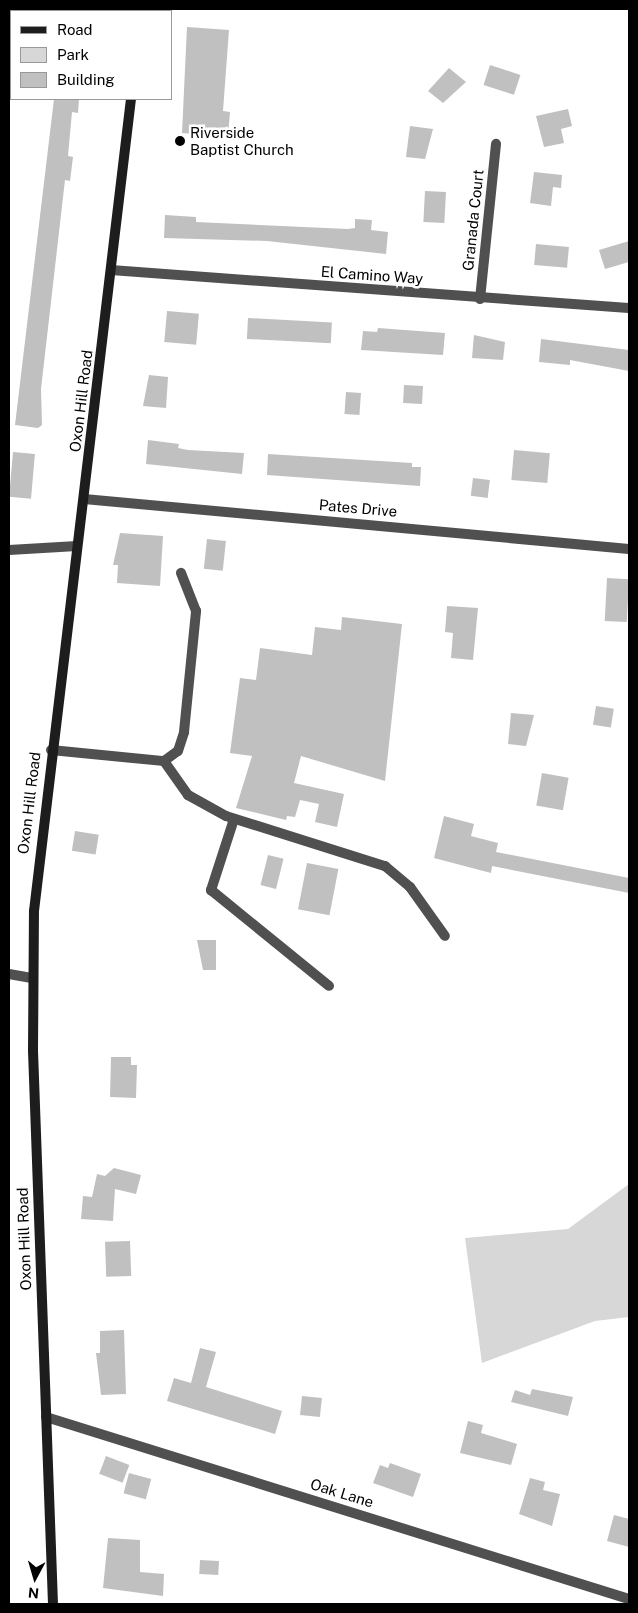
<!DOCTYPE html>
<style>
body{margin:0}
#map{position:relative;width:638px;height:1613px;overflow:hidden;background:#fff;font-family:"Public Sans",sans-serif}
div>[style]{position:absolute}
.green>*{inset:0;background:#d7d7d7}
.building>*{inset:0;background:#c0c0c0;transform-origin:0 0}
.minor>*{height:10px;margin:-5px;padding:0 5px;transform-origin:5px;border-radius:5px;background:#505050}
.secondary>*{height:10px;margin:-5px;padding:0 5px;transform-origin:5px;border-radius:5px;background:#1d1d1d}
.dots>*{width:14px;height:14px;translate:-50% -50%;box-sizing:border-box;border:2px solid #fff;border-radius:50%}
span{translate:-50% -50%;white-space:nowrap;text-align:center;line-height:1.15;-webkit-text-stroke:5px #fff;paint-order:stroke}
.poi-label{font-size:15px;color:#000}
.left{translate:0 -50%;text-align:left}
.street-label{font-size:15px;color:#000}
.frame{position:absolute;inset:0;border:10px solid #000;pointer-events:none}
.legend{position:absolute;left:10px;top:10px;width:162px;height:90px;box-sizing:border-box;background:#fff;border:1px solid #999;margin:0;padding:6px 9px;list-style:none;font-size:15px;color:#000}
.legend li{display:flex;align-items:center;gap:10px;height:25px}
.legend b{width:25px;border:1px solid #999}
.north{position:absolute;left:10px;top:1553px;width:50px;height:50px;-webkit-text-stroke:4px #fff;paint-order:stroke;rotate:186deg;font-size:14px;font-weight:700;line-height:20px;text-align:center;color:#000}
.north::after{content:'';display:block;margin:auto;width:18px;height:22px;background:#000;clip-path:polygon(50% 0,100% 100%,50% 72%,0 100%)}
</style>
<div id="map">
<div class="green">
<i style="clip-path:polygon(629px 1184px,629px 1317px,595px 1321px,482px 1363px,465px 1238px,568px 1229px)"></i>
</div>
<div class="building">
<i style="clip-path:polygon(187px 27px,229px 30px,223px 111px,230px 112px,228px 137px,182px 133px)"></i>
<i style="left:490px;top:65px;width:32px;height:21px;rotate:18deg"></i>
<i style="clip-path:polygon(449px 68px,466px 82px,443px 103px,428px 91px)"></i>
<i style="clip-path:polygon(54px 99px,79px 99px,78px 113px,72px 112px,68px 156px,73px 157px,70px 181px,65px 180px,41px 389px,42px 425px,38px 428px,15px 425px)"></i>
<i style="clip-path:polygon(568px 109px,572px 126px,561px 129px,564px 143px,544px 147px,536px 116px)"></i>
<i style="clip-path:polygon(410px 126px,433px 129px,425px 159px,406px 157px)"></i>
<i style="clip-path:polygon(534px 172px,562px 175px,561px 188px,553px 187px,551px 206px,530px 203px)"></i>
<i style="left:425px;top:191px;width:21px;height:31px;rotate:3deg"></i>
<i style="clip-path:polygon(165px 215px,196px 217px,196px 222px,348px 229px,355px 228px,355px 219px,372px 220px,371px 230px,388px 232px,386px 254px,267px 241px,164px 238px)"></i>
<i style="clip-path:polygon(629px 241px,629px 262px,605px 269px,599px 250px)"></i>
<i style="left:536px;top:244px;width:33px;height:21px;rotate:5deg"></i>
<i style="left:167px;top:311px;width:32px;height:31px;rotate:5deg"></i>
<i style="left:248px;top:318px;width:84px;height:21px;rotate:3deg"></i>
<i style="clip-path:polygon(378px 328px,445px 333px,443px 355px,361px 350px,363px 331px,377px 332px)"></i>
<i style="clip-path:polygon(474px 335px,505px 342px,503px 360px,472px 358px)"></i>
<i style="clip-path:polygon(541px 339px,629px 350px,629px 371px,570px 360px,570px 365px,539px 362px)"></i>
<i style="clip-path:polygon(149px 375px,168px 377px,166px 408px,143px 406px)"></i>
<i style="left:404px;top:385px;width:19px;height:18px;rotate:3deg"></i>
<i style="left:346px;top:392px;width:15px;height:22px;rotate:4deg"></i>
<i style="clip-path:polygon(148px 440px,179px 444px,178px 448px,188px 450px,244px 453px,242px 474px,146px 464px)"></i>
<i style="left:514px;top:450px;width:36px;height:30px;rotate:5deg"></i>
<i style="left:13px;top:452px;width:22px;height:45px;rotate:5deg"></i>
<i style="clip-path:polygon(268px 454px,412px 463px,412px 467px,421px 467px,420px 486px,267px 475px)"></i>
<i style="left:473px;top:478px;width:17px;height:18px;rotate:7deg"></i>
<i style="clip-path:polygon(120px 533px,163px 536px,160px 586px,117px 583px,118px 565px,113px 565px)"></i>
<i style="left:207px;top:539px;width:19px;height:30px;rotate:6deg"></i>
<i style="left:607px;top:578px;width:22px;height:43px;rotate:3deg"></i>
<i style="clip-path:polygon(447px 606px,478px 608px,473px 660px,451px 658px,453px 633px,445px 632px)"></i>
<i style="clip-path:polygon(342px 617px,402px 624px,385px 781px,301px 756px,294px 783px,344px 794px,337px 827px,315px 822px,319px 804px,300px 800px,295px 817px,287px 816px,286px 820px,236px 808px,252px 756px,230px 753px,240px 678px,256px 680px,260px 648px,312px 655px,315px 627px,341px 630px)"></i>
<i style="left:596px;top:706px;width:18px;height:19px;rotate:9deg"></i>
<i style="clip-path:polygon(511px 713px,534px 715px,526px 746px,508px 744px)"></i>
<i style="left:542px;top:773px;width:27px;height:33px;rotate:10deg"></i>
<i style="clip-path:polygon(444px 816px,474px 824px,471px 836px,498px 843px,496px 852px,629px 878px,629px 893px,492px 866px,491px 873px,434px 858px)"></i>
<i style="left:75px;top:831px;width:24px;height:20px;rotate:9deg"></i>
<i style="left:268px;top:855px;width:16px;height:31px;rotate:14deg"></i>
<i style="left:307px;top:863px;width:32px;height:47px;rotate:11deg"></i>
<i style="clip-path:polygon(197px 940px,216px 940px,216px 970px,203px 970px)"></i>
<i style="clip-path:polygon(111px 1057px,131px 1057px,131px 1065px,137px 1065px,136px 1098px,110px 1097px)"></i>
<i style="clip-path:polygon(114px 1168px,141px 1175px,136px 1194px,115px 1189px,113px 1221px,81px 1219px,83px 1196px,92px 1197px,97px 1174px,105px 1176px)"></i>
<i style="left:130px;top:1241px;width:35px;height:25px;rotate:88deg"></i>
<i style="clip-path:polygon(124px 1330px,126px 1394px,101px 1395px,96px 1353px,100px 1353px,100px 1331px)"></i>
<i style="clip-path:polygon(200px 1348px,216px 1352px,206px 1387px,282px 1411px,275px 1434px,167px 1401px,174px 1378px,191px 1383px)"></i>
<i style="clip-path:polygon(532px 1389px,573px 1397px,568px 1416px,511px 1402px,515px 1390px,530px 1395px)"></i>
<i style="left:302px;top:1396px;width:20px;height:19px;rotate:6deg"></i>
<i style="clip-path:polygon(468px 1421px,483px 1425px,481px 1433px,517px 1444px,511px 1465px,460px 1453px)"></i>
<i style="left:106px;top:1456px;width:25px;height:19px;rotate:21deg"></i>
<i style="clip-path:polygon(390px 1463px,421px 1474px,413px 1497px,373px 1483px,380px 1465px,388px 1468px)"></i>
<i style="left:129px;top:1473px;width:23px;height:21px;rotate:15deg"></i>
<i style="clip-path:polygon(530px 1478px,545px 1482px,543px 1490px,560px 1494px,552px 1526px,519px 1514px)"></i>
<i style="clip-path:polygon(614px 1515px,629px 1519px,629px 1547px,607px 1541px)"></i>
<i style="clip-path:polygon(108px 1538px,140px 1540px,140px 1572px,164px 1574px,163px 1596px,103px 1588px)"></i>
<i style="left:200px;top:1560px;width:19px;height:14px;rotate:3deg"></i>
</div>
<div class="minor">
<i style="left:111px;top:270px;width:519px;rotate:4.2deg"></i>
<i style="left:480px;top:299px;width:156px;rotate:-84.1deg"></i>
<i style="left:84px;top:499px;width:547px;rotate:5.24deg"></i>
<i style="left:9px;top:550px;width:68px;rotate:-3.4deg"></i>
<i style="left:51px;top:750px;width:114px;rotate:5.6deg"></i>
<i style="left:164px;top:761px;width:17px;rotate:-36deg"></i>
<i style="left:178px;top:751px;width:20px;rotate:-72deg"></i>
<i style="left:184px;top:732px;width:122px;rotate:-84.3deg"></i>
<i style="left:196px;top:611px;width:41px;rotate:-111.5deg"></i>
<i style="left:164px;top:761px;width:42px;rotate:54.8deg"></i>
<i style="left:188px;top:795px;width:43px;rotate:28.9deg"></i>
<i style="left:226px;top:816px;width:167px;rotate:17.5deg"></i>
<i style="left:385px;top:866px;width:33px;rotate:40deg"></i>
<i style="left:410px;top:887px;width:60px;rotate:54.5deg"></i>
<i style="left:234px;top:819px;width:75px;rotate:107.9deg"></i>
<i style="left:211px;top:890px;width:152px;rotate:39.1deg"></i>
<i style="left:9px;top:974px;width:23px;rotate:10deg"></i>
<i style="left:46px;top:1417px;width:611px;rotate:17.34deg"></i>
</div>
<div class="secondary">
<i style="left:141px;top:11px;width:2px;rotate:-90deg"></i>
<i style="left:53px;top:1604px;width:553px;rotate:-92.07deg"></i>
<i style="left:33px;top:1051px;width:140px;rotate:-89.6deg"></i>
<i style="left:34px;top:911px;width:818px;rotate:-83.19deg"></i>
</div>
<div class="dots">
<i style="left:180px;top:141px;background:#000"></i>
</div>
<div class="poi-label">
<span class="left" style="left:190px;top:141px">Riverside<br>Baptist Church</span>
</div>
<div class="street-label">
<span style="left:473px;top:220px;rotate:-84deg">Granada Court</span>
<span style="left:372px;top:275px;rotate:4deg">El Camino Way</span>
<span style="left:81px;top:401px;rotate:-83deg">Oxon Hill Road</span>
<span style="left:358px;top:508px;rotate:5deg">Pates Drive</span>
<span style="left:29px;top:803px;rotate:-83deg">Oxon Hill Road</span>
<span style="left:24px;top:1239px;rotate:-92deg">Oxon Hill Road</span>
<span style="left:342px;top:1493px;rotate:17deg">Oak Lane</span>
</div>
<div class="frame"></div>
<ul class="legend">
<li><b style="height:6px;background:#1d1d1d"></b>Road</li>
<li><b style="height:14px;background:#d7d7d7"></b>Park</li>
<li><b style="height:14px;background:#c0c0c0"></b>Building</li>
</ul>
<div class="north">N</div>
</div>
